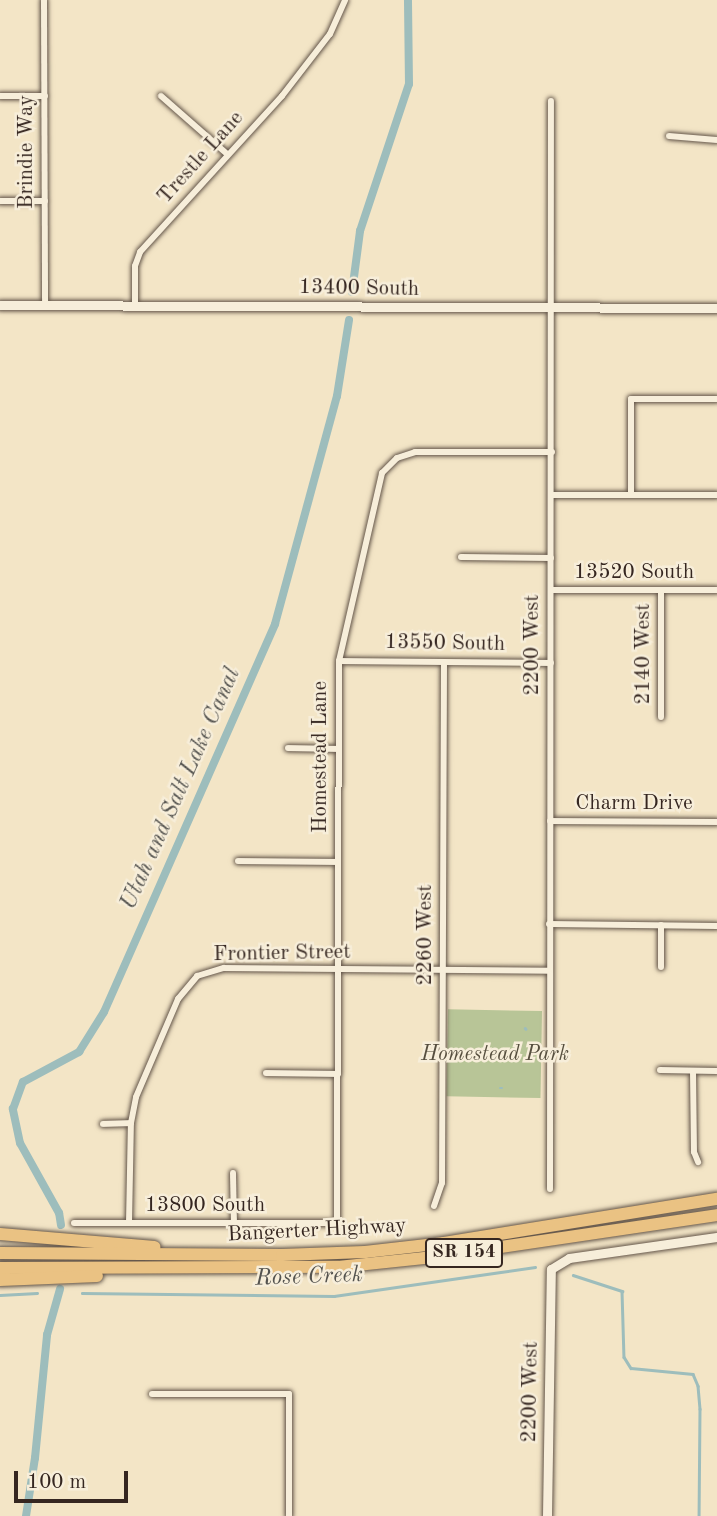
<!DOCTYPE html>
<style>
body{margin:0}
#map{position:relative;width:717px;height:1516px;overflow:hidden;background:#f3e5c6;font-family:"Old Standard TT",serif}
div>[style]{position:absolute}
.green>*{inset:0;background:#b8c597;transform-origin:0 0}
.stream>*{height:2.5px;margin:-1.25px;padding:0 1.25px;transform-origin:1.25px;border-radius:1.25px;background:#9dbdbc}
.canal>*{height:8px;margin:-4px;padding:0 4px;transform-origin:4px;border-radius:4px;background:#9dbdbc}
.roads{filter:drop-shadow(0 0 2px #64564a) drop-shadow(0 0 2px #64564a)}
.street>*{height:6px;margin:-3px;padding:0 3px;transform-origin:3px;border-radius:3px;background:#f7eeda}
.secondary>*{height:9px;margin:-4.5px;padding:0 4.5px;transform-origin:4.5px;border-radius:4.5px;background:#f7eeda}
.highway>*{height:12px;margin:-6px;padding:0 6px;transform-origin:6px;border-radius:6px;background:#eac283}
span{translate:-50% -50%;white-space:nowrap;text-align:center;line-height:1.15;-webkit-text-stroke:5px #f7eeda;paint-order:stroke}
.shield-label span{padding:2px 5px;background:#f7eeda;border:2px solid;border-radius:5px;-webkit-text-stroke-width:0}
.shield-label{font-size:19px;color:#352620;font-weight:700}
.street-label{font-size:21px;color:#352620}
.park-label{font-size:21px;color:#564e3e;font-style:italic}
.water-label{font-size:23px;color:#54534f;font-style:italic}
.scale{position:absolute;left:14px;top:1471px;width:114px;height:32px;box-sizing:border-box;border:4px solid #352620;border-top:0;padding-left:9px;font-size:21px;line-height:24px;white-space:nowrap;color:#352620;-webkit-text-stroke:5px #f7eeda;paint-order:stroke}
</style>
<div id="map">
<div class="green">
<i style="left:542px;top:1011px;width:87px;height:94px;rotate:91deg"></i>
</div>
<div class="stream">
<i style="left:525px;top:1028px;width:1px;rotate:45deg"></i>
<i style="left:500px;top:1088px;width:2px"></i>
<i style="left:573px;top:1275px;width:52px;rotate:18.1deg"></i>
<i style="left:622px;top:1291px;width:66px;rotate:88.3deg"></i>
<i style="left:624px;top:1357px;width:13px;rotate:58deg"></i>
<i style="left:631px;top:1368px;width:62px;rotate:5.5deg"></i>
<i style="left:693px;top:1374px;width:13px;rotate:67deg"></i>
<i style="left:698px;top:1386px;width:23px;rotate:85deg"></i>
<i style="left:700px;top:1409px;width:107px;rotate:90.5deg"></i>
<i style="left:82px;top:1293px;width:252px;rotate:0.7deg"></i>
<i style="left:334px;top:1296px;width:203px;rotate:-8.2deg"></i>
<i style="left:0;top:1295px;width:37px;rotate:-3deg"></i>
</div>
<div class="canal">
<i style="left:352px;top:292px;width:62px;rotate:-82.5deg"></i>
<i style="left:360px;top:231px;width:155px;rotate:-71.6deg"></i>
<i style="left:409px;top:84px;width:84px;rotate:-90.7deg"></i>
<i style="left:61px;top:1225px;width:12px;rotate:-99deg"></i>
<i style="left:59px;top:1213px;width:80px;rotate:-119.1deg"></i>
<i style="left:20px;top:1143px;width:35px;rotate:-102deg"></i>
<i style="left:13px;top:1109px;width:29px;rotate:-70deg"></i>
<i style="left:23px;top:1082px;width:64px;rotate:-28.2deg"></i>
<i style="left:79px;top:1052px;width:47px;rotate:-58deg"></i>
<i style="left:104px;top:1012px;width:424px;rotate:-66.2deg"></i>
<i style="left:275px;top:624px;width:236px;rotate:-74.8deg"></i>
<i style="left:337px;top:396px;width:77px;rotate:-81deg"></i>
<i style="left:26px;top:1516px;width:59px;rotate:-81.2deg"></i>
<i style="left:35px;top:1458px;width:124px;rotate:-84.4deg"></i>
<i style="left:47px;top:1335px;width:48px;rotate:-74.2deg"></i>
</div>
<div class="roads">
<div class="street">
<i style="left:44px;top:0;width:305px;rotate:89.8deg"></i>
<i style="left:0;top:96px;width:45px"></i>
<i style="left:161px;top:96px;width:88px;rotate:41.3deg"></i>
<i style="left:669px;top:136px;width:48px;rotate:4.8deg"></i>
<i style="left:0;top:201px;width:45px"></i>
<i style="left:135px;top:305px;width:39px;rotate:-90deg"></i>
<i style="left:135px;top:266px;width:15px;rotate:-70deg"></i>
<i style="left:140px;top:252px;width:211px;rotate:-47.7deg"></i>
<i style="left:282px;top:96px;width:78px;rotate:-52.3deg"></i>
<i style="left:330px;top:34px;width:37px;rotate:-66deg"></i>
<i style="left:552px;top:495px;width:165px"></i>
<i style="left:631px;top:495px;width:96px;rotate:-90deg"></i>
<i style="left:631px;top:399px;width:86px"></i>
<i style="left:461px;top:557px;width:90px;rotate:0.6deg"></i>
<i style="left:551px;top:590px;width:166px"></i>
<i style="left:661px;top:591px;width:126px;rotate:90deg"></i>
<i style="left:339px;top:661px;width:212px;rotate:0.5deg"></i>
<i style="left:288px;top:748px;width:50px;rotate:1.1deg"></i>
<i style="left:550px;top:821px;width:167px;rotate:0.3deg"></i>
<i style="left:238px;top:861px;width:100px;rotate:0.6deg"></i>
<i style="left:549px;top:924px;width:168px;rotate:0.7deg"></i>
<i style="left:661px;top:967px;width:42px;rotate:-90deg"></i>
<i style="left:660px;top:1070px;width:57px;rotate:1deg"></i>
<i style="left:693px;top:1071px;width:81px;rotate:89.3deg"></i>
<i style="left:694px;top:1152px;width:11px;rotate:68deg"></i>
<i style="left:266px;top:1073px;width:72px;rotate:0.8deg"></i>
<i style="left:103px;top:1124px;width:28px;rotate:-2deg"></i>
<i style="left:233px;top:1173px;width:50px;rotate:88.9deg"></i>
<i style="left:550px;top:1189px;width:1088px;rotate:-89.95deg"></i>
<i style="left:434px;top:1206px;width:24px;rotate:-71deg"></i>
<i style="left:442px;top:1183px;width:521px;rotate:-89.78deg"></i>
<i style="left:74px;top:1223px;width:263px"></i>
<i style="left:337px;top:1223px;width:562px;rotate:-89.8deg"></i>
<i style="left:339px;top:661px;width:193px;rotate:-77.1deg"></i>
<i style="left:382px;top:473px;width:21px;rotate:-45deg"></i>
<i style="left:397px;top:458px;width:19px;rotate:-18deg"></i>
<i style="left:415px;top:452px;width:137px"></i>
<i style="left:129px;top:1223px;width:100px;rotate:-88.9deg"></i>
<i style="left:131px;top:1123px;width:26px;rotate:-79deg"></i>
<i style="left:136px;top:1097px;width:107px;rotate:-66.8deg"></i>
<i style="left:178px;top:999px;width:30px;rotate:-50deg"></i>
<i style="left:197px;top:976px;width:28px;rotate:-17deg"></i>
<i style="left:224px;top:968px;width:325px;rotate:0.5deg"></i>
<i style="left:152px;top:1394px;width:137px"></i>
<i style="left:289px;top:1394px;width:122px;rotate:90deg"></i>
</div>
<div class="secondary">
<i style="left:0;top:305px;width:717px;rotate:0.24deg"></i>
<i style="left:547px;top:1516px;width:247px;rotate:-89.1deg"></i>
<i style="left:551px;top:1269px;width:21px;rotate:-31deg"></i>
<i style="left:569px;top:1258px;width:149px;rotate:-8.1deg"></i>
</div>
<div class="highway">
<i style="left:0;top:1234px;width:155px;rotate:4.8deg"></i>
<i style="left:0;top:1253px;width:282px;rotate:0.4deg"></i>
<i style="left:282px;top:1255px;width:83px;rotate:-2.1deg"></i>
<i style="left:365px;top:1252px;width:80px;rotate:-6.5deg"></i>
<i style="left:444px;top:1243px;width:277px;rotate:-9.2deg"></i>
<i style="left:0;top:1268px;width:338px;rotate:-0.2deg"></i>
<i style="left:338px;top:1267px;width:96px;rotate:-6deg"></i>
<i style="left:433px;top:1257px;width:287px;rotate:-8.4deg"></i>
<i style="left:0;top:1280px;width:97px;rotate:-2.4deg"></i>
</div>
</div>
<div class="shield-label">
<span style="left:464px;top:1253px">SR 154</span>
</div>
<div class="street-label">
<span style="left:27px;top:152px;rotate:-90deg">Brindie Way</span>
<span style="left:201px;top:158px;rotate:-48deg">Trestle Lane</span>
<span style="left:359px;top:289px;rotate:1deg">13400 South</span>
<span style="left:634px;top:573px">13520 South</span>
<span style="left:445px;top:644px;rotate:1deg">13550 South</span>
<span style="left:533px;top:645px;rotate:-90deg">2200 West</span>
<span style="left:644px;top:654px;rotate:-90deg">2140 West</span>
<span style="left:321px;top:757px;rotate:-90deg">Homestead Lane</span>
<span style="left:634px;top:804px">Charm Drive</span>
<span style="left:426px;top:935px;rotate:-90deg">2260 West</span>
<span style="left:282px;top:954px;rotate:-1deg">Frontier Street</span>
<span style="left:205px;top:1206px">13800 South</span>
<span style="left:317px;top:1231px;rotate:-3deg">Bangerter Highway</span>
<span style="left:531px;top:1392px;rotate:-89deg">2200 West</span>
</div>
<div class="park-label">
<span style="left:495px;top:1055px">Homestead Park</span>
</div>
<div class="water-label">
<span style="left:181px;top:789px;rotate:-66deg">Utah and Salt Lake Canal</span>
<span style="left:309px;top:1277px;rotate:-2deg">Rose Creek</span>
</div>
<div class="scale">100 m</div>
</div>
